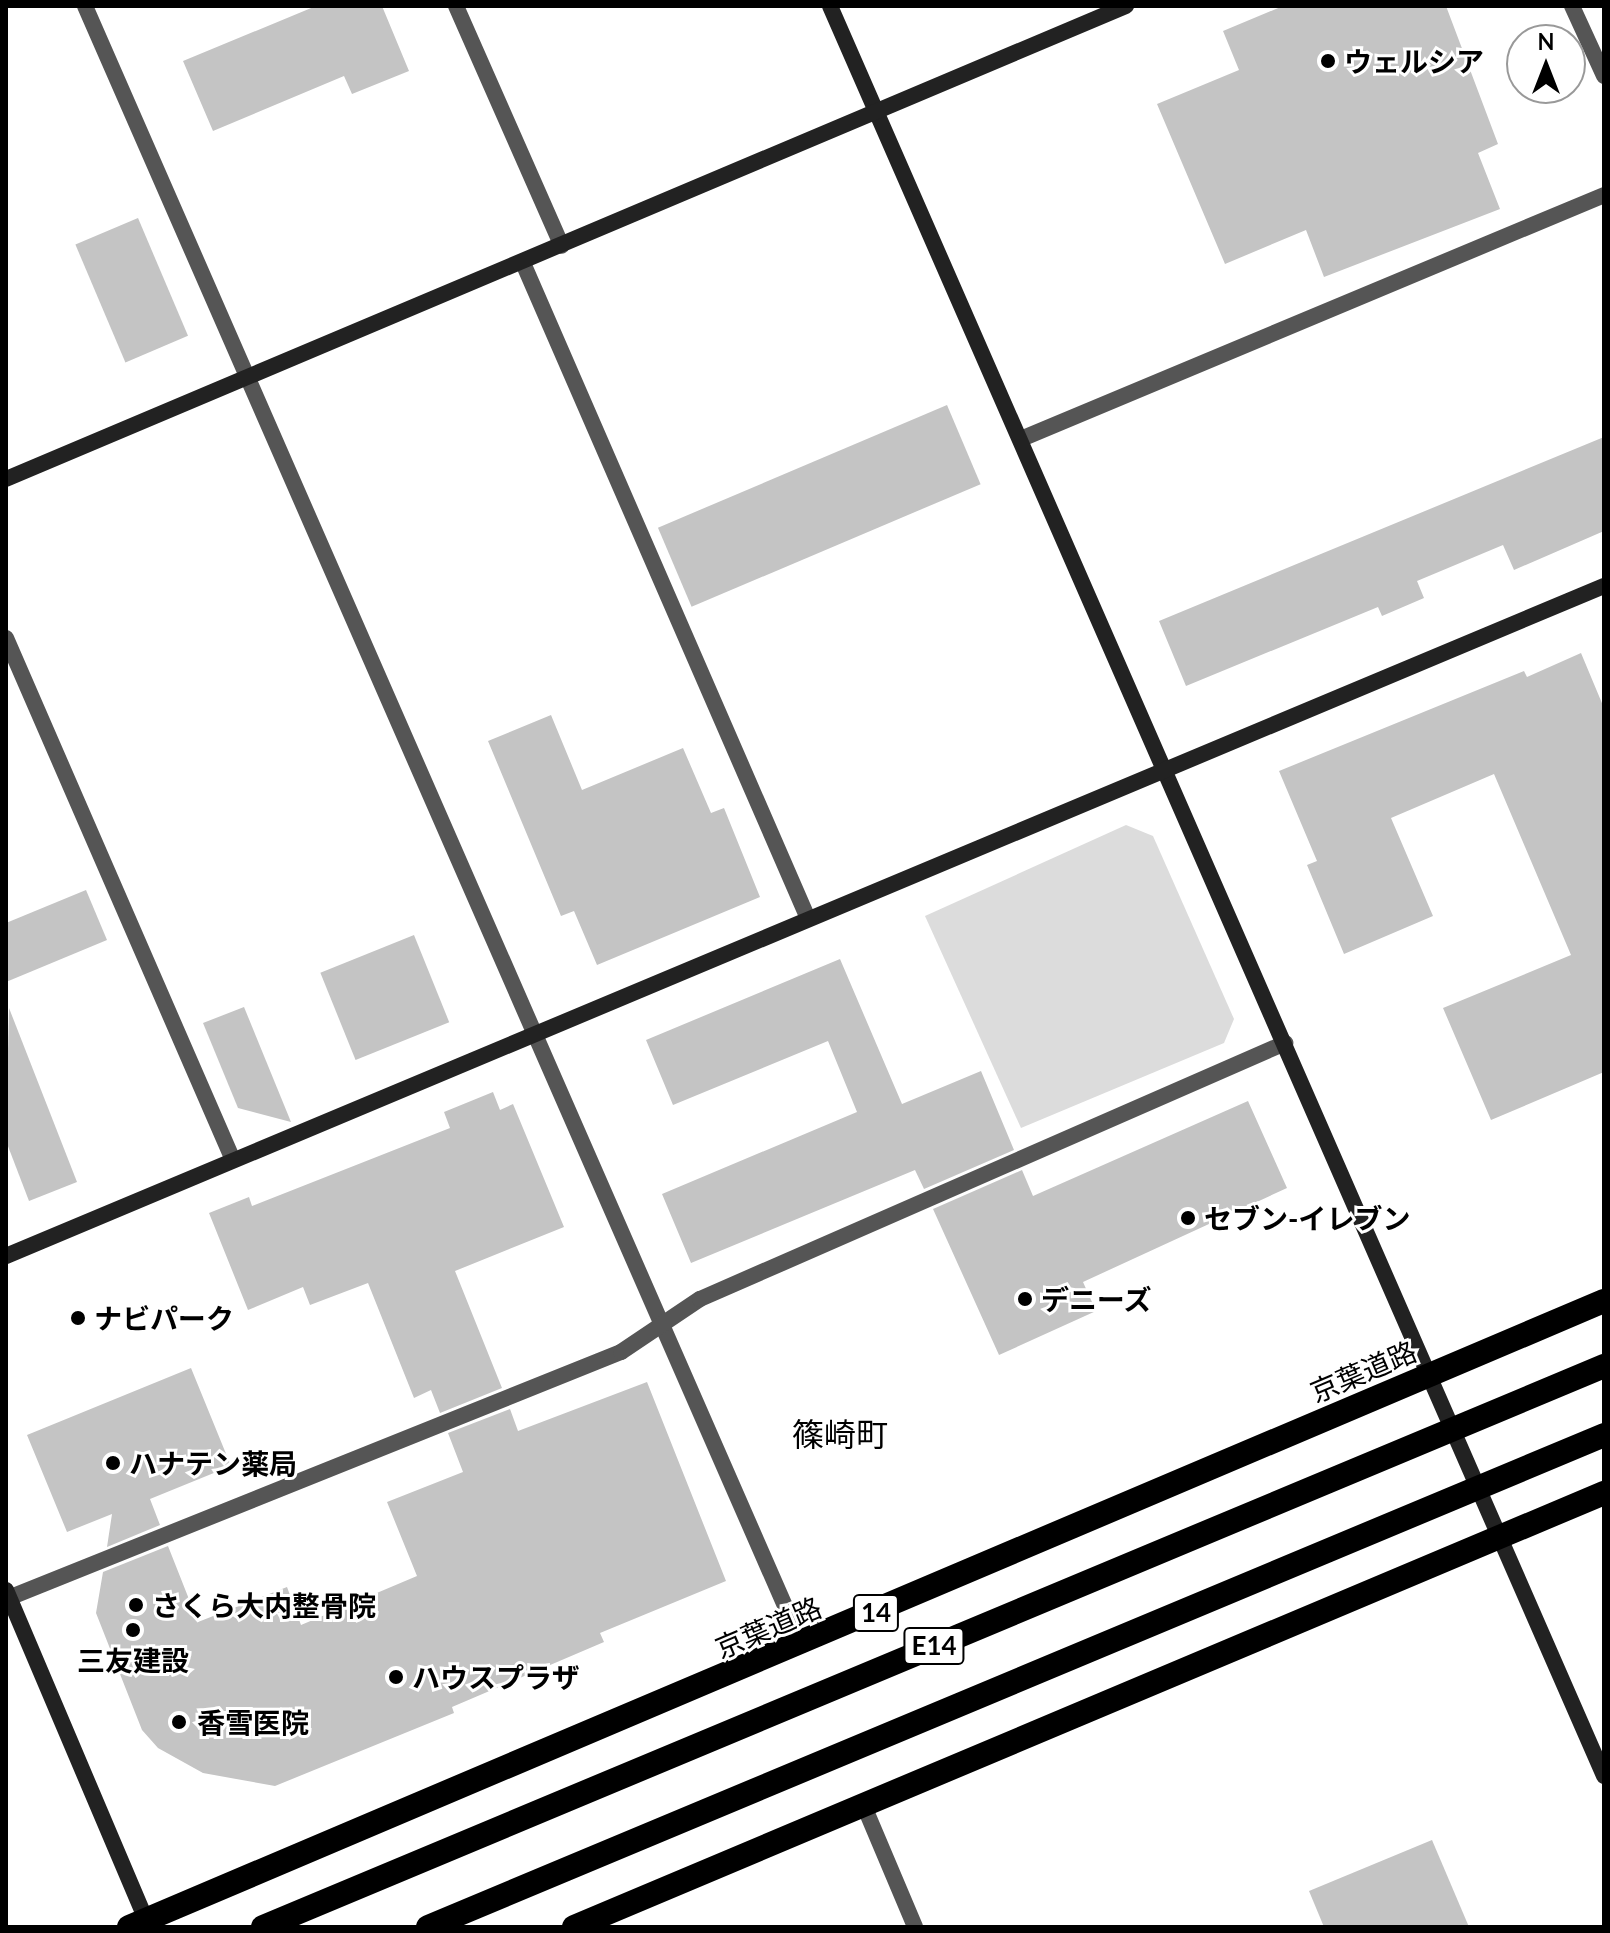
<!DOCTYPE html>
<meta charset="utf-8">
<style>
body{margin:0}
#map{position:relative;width:1610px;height:1933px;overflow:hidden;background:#fff;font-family:Lato,"Noto Sans JP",sans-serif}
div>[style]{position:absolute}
.green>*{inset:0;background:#dcdcdc}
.building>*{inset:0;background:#c4c4c4;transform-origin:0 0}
.street>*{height:16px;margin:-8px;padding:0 8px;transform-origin:8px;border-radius:8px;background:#555}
.secondary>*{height:16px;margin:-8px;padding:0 8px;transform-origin:8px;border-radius:8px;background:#222}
.highway>*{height:24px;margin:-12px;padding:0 12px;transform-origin:12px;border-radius:12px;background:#000}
.dots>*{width:22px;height:22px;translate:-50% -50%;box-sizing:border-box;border:4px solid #fff;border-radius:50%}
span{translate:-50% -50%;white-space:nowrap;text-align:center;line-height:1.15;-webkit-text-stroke:6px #fff;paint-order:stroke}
.shield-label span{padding:2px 6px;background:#fff;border:2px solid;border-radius:6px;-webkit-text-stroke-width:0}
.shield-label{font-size:26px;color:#000;font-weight:700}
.poi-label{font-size:28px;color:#000;font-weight:700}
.left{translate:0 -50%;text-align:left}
.street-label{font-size:28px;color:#000}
.quarter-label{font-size:32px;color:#000}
.frame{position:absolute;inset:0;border:8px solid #000;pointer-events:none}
.north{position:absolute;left:1506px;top:24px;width:80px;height:80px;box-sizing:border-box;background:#fff;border:2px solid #999;border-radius:50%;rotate:0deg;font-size:22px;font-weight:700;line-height:32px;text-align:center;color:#000}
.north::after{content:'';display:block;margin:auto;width:28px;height:36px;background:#000;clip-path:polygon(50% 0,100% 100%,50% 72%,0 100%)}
</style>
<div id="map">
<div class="green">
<i style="clip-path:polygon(1126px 825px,1153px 836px,1234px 1019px,1224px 1043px,1021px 1128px,925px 916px)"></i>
</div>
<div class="building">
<i style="clip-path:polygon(316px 6px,382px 6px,409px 71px,352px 94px,344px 76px,213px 131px,183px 61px)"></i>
<i style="clip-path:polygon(1283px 6px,1446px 6px,1498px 144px,1478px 153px,1500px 209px,1324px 277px,1306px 230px,1225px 264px,1157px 104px,1239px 70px,1223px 31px)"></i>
<i style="left:138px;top:218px;width:128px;height:68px;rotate:67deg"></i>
<i style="left:947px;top:405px;width:86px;height:314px;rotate:67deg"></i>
<i style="clip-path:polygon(1604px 437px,1604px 531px,1514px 570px,1503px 545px,1417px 581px,1424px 598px,1382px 616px,1378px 607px,1186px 686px,1159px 621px)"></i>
<i style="clip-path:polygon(1581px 653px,1604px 708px,1604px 1072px,1491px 1120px,1443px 1008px,1571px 955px,1494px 774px,1391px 818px,1433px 916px,1344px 954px,1307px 865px,1317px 861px,1279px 771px,1524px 671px,1527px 677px)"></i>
<i style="clip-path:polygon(551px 715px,582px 790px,683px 748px,711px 813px,724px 808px,760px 897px,597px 965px,574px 911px,561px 916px,488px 741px)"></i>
<i style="clip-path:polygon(86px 890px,107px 940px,6px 982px,6px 923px)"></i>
<i style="left:414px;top:935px;width:94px;height:101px;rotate:68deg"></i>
<i style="clip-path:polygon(840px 959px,902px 1104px,981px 1071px,1014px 1150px,924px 1189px,915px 1170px,691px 1263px,662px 1194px,857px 1112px,828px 1041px,673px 1105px,646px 1040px)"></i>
<i style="clip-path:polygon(244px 1007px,291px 1122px,238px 1108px,203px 1023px)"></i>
<i style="clip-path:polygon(9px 1008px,77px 1182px,29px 1201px,6px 1141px)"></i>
<i style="clip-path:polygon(493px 1092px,500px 1110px,513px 1104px,564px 1227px,455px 1271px,502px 1388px,440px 1413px,431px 1390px,414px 1398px,368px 1283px,310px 1305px,303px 1287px,248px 1310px,209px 1213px,249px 1197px,252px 1206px,450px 1128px,444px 1112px)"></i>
<i style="clip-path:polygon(1248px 1101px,1287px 1188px,1083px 1282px,1096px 1311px,999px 1355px,933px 1209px,1022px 1170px,1033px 1196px)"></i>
<i style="clip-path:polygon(191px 1368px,231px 1466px,150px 1499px,160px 1525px,107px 1547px,112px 1514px,67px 1532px,27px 1435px)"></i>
<i style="clip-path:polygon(647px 1382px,726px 1581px,600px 1633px,604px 1642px,452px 1707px,454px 1713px,275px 1786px,203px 1773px,158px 1748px,142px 1730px,96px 1613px,103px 1572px,168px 1546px,198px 1622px,287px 1587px,301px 1625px,417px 1576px,387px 1502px,463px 1472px,448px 1433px,510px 1409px,518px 1431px)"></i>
<i style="clip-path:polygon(1432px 1840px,1469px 1927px,1324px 1927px,1309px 1891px)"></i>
</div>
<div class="street">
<i style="left:85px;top:6px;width:1789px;rotate:66.37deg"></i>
<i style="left:456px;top:6px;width:262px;rotate:66.2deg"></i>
<i style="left:1572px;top:6px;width:77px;rotate:65.4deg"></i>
<i style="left:523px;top:263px;width:712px;rotate:66.5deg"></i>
<i style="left:1021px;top:439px;width:632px;rotate:-22.71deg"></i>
<i style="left:6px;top:638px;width:569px;rotate:66.5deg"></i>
<i style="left:6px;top:1599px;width:663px;rotate:-21.88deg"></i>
<i style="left:621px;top:1352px;width:95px;rotate:-33.9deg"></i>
<i style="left:700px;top:1299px;width:639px;rotate:-23.63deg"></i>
<i style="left:864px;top:1806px;width:131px;rotate:67.1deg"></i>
</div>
<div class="secondary">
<i style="left:830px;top:6px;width:1932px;rotate:66.38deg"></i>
<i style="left:6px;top:479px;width:1216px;rotate:-22.9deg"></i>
<i style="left:6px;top:1256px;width:1733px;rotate:-22.75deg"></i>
<i style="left:6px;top:1590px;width:366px;rotate:67deg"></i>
</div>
<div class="highway">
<i style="left:129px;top:1927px;width:1602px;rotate:-23deg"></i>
<i style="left:263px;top:1927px;width:1454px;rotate:-22.7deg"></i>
<i style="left:428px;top:1927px;width:1275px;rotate:-22.7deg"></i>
<i style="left:574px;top:1927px;width:1118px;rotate:-22.85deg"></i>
</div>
<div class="dots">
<i style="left:1328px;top:61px;background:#000"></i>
<i style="left:1188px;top:1218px;background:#000"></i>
<i style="left:1025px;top:1299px;background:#000"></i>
<i style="left:78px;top:1318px;background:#000"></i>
<i style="left:113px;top:1463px;background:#000"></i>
<i style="left:136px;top:1605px;background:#000"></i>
<i style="left:133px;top:1630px;background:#000"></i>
<i style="left:396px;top:1677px;background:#000"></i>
<i style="left:179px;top:1722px;background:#000"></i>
</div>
<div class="shield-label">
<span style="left:876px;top:1613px">14</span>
<span style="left:934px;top:1646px">E14</span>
</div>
<div class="poi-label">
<span class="left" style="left:1344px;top:61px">ウェルシア</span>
<span class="left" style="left:1204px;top:1218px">セブン-イレブン</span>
<span class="left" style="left:1041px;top:1299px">デニーズ</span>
<span class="left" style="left:94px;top:1318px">ナビパーク</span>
<span class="left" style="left:129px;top:1463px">ハナテン薬局</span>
<span class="left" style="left:152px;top:1605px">さくら大内整骨院</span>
<span style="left:133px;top:1660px">三友建設</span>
<span class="left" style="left:412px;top:1677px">ハウスプラザ</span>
<span class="left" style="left:197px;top:1722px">香雪医院</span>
</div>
<div class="street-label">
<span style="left:1363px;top:1371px;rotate:-23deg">京葉道路</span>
<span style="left:768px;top:1627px;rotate:-23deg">京葉道路</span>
</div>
<div class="quarter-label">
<span style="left:840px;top:1434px">篠崎町</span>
</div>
<div class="frame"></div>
<div class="north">N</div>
</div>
